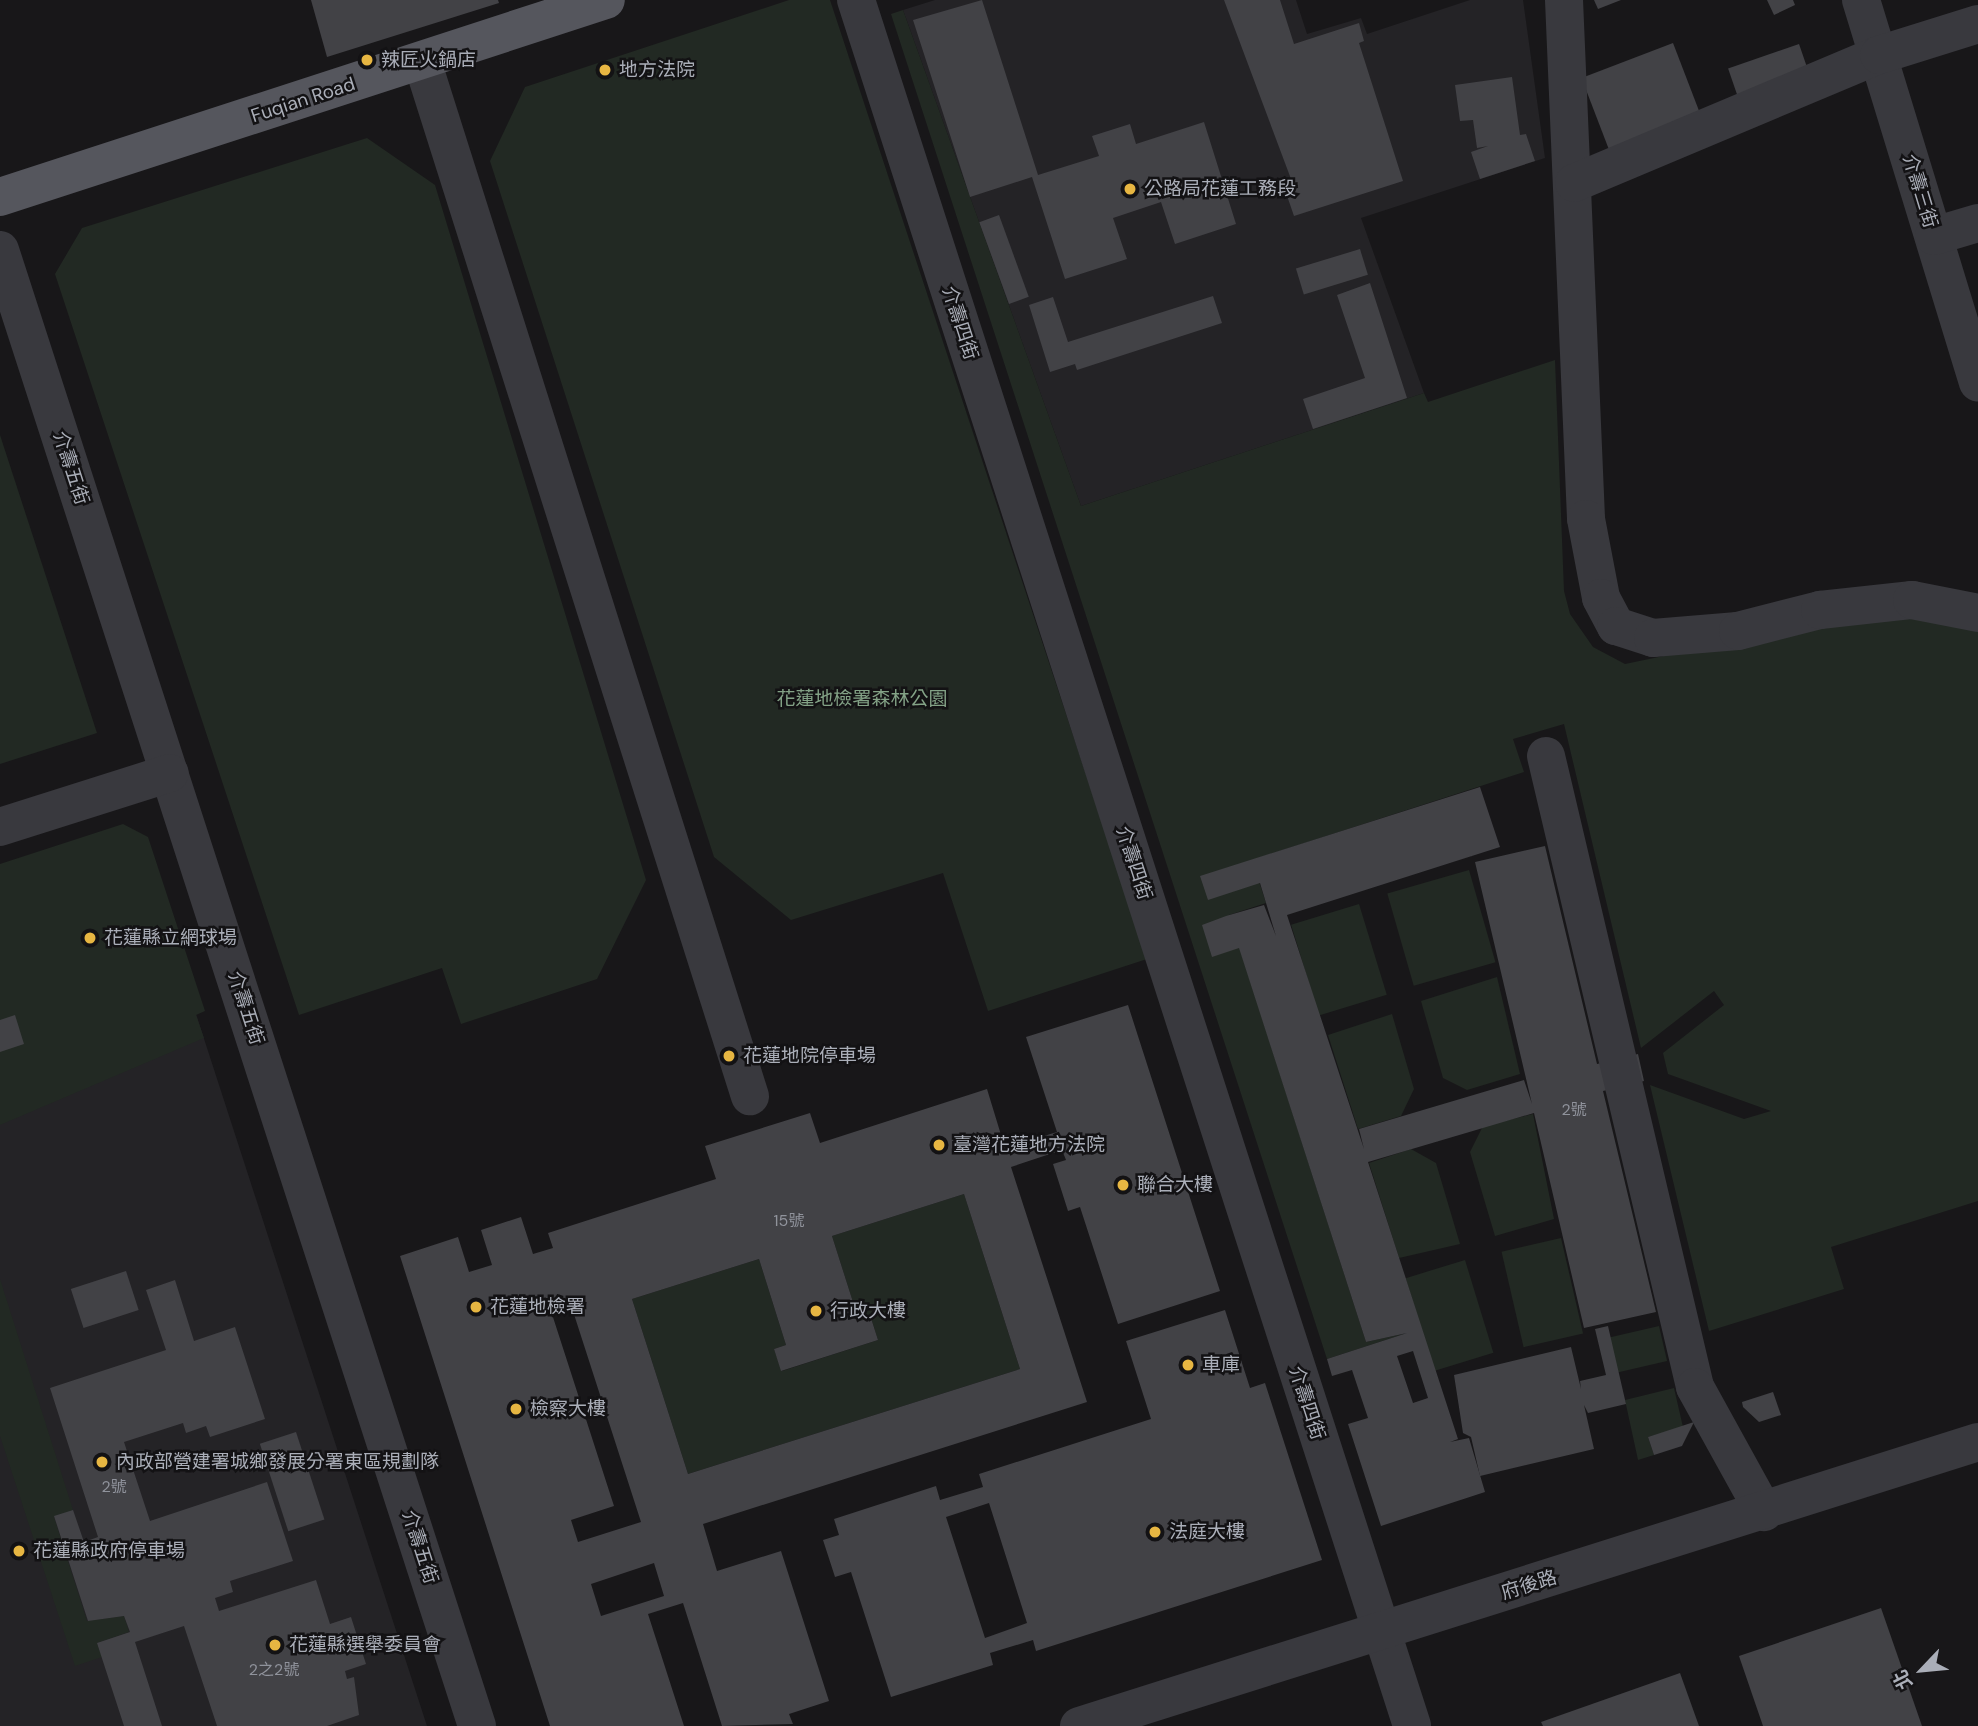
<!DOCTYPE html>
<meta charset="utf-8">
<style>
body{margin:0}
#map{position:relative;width:1978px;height:1726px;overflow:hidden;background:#181719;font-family:"DM Sans","Noto Sans TC",sans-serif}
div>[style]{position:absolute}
.built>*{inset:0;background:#242326}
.green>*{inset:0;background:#222923;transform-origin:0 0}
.building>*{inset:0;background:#424246;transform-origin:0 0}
.minor>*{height:38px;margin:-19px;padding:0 19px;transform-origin:19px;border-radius:19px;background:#39393e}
.major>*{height:38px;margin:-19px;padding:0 19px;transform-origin:19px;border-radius:19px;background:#55565d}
.dots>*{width:19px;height:19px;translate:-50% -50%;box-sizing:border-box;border:4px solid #131214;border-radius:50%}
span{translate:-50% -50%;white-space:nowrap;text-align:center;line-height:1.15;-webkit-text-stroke:5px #131214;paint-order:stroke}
.number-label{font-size:16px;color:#90939c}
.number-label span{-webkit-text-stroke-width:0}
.poi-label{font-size:19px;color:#aaaeb8}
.left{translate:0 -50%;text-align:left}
.street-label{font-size:19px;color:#aaaeb8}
.park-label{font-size:19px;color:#83a286}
.north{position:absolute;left:1887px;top:1635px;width:70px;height:70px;-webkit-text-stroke:5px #131214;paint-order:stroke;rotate:244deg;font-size:19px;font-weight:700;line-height:28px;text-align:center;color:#aaaeb8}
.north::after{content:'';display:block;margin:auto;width:24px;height:32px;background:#aaaeb8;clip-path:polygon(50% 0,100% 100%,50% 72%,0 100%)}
</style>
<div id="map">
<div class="built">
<i style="clip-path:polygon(935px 0,1296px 0,1307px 34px,1361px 18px,1367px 34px,1470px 0,1523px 0,1545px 158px,1361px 218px,1424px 393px,1081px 506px,903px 10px)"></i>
<i style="clip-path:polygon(196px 1014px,427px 1726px,0 1726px,0 1077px)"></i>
</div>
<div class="green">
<i style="clip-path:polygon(789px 0,830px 0,1147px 959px,988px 1011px,943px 873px,791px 920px,714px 857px,490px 161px,525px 87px)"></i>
<i style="clip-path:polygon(903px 10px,1081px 506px,1424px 393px,1428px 402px,1555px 360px,1564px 591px,1570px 614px,1593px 647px,1625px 664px,1779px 632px,1926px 613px,1978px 629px,1978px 1201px,1831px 1247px,1844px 1289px,1709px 1331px,1650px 1085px,1744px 1119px,1771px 1111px,1668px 1074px,1663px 1053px,1724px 1005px,1714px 991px,1641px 1048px,1564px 724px,1513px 739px,1524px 772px,1252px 860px,1266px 903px,1229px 915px,1366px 1342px,1407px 1333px,1327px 1359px,891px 14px)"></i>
<i style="clip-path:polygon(367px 138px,435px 185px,646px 880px,597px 979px,461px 1024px,442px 968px,299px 1015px,55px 274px,82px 228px)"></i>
<i style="clip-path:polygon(0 435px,97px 733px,0 764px)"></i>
<i style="clip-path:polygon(123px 824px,148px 837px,205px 1011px,196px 1015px,204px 1038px,0 1125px,0 864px)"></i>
<i style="left:1469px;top:870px;width:96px;height:85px;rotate:74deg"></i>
<i style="left:1359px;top:904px;width:95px;height:71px;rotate:73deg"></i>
<i style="clip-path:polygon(1497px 977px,1520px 1074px,1467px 1090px,1443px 1078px,1421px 1001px)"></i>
<i style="clip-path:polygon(1392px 1014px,1414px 1089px,1401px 1116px,1358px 1129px,1328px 1035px)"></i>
<i style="clip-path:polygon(1533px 1114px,1554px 1219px,1495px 1236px,1470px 1152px,1483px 1126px)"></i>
<i style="clip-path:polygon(1411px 1149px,1436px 1163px,1460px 1244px,1399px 1258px,1369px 1163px)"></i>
<i style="clip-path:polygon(964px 1194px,1020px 1369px,688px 1474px,632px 1299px,759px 1259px,786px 1345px,774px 1349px,782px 1371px,878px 1340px,871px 1318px,859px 1321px,832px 1236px)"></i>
<i style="left:1561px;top:1238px;width:98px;height:61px;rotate:77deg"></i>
<i style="left:1465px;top:1260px;width:97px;height:62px;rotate:73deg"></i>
<i style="clip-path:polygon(0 1279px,73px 1510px,54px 1517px,87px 1621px,124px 1616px,129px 1632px,97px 1643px,102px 1657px,75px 1666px,0 1436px)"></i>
<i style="left:1659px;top:1326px;width:36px;height:51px;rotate:77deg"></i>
<i style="clip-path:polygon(1674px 1388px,1683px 1427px,1648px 1437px,1654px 1455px,1638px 1460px,1625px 1400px)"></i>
</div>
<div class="building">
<i style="clip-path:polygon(311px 0,498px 0,499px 3px,327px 57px)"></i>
<i style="clip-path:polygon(982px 0,1038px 175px,1099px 156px,1092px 136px,1130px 124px,1136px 144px,1204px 122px,1236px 224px,1175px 244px,1161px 202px,1113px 218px,1127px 259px,1065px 279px,1032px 177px,970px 197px,913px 20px)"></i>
<i style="clip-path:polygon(1224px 0,1280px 0,1294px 44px,1359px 23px,1364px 41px,1359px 43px,1403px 181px,1294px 216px,1285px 190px,1294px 187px)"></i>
<i style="clip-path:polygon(1594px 0,1621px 0,1598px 9px)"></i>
<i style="clip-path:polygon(1767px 0,1793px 0,1795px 5px,1774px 15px)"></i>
<i style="left:1673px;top:43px;width:76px;height:98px;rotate:69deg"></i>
<i style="left:1799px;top:44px;width:31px;height:75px;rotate:71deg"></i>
<i style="clip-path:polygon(1512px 77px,1520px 135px,1526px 134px,1535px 161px,1480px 179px,1471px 152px,1488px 146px,1477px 148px,1473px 120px,1460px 121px,1455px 85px)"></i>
<i style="left:999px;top:215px;width:87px;height:21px;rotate:70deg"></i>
<i style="left:1360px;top:249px;width:27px;height:67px;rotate:73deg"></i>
<i style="clip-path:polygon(1370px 283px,1407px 398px,1313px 429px,1303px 399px,1365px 378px,1337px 295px)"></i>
<i style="clip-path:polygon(1213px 296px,1222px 323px,1077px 370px,1075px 364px,1050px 372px,1029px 305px,1053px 297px,1068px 342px)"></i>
<i style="clip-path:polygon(evenodd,1480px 787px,1500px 847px,1287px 915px,1364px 1149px,1359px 1129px,1524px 1080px,1532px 1104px,1475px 862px,1545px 846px,1597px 1064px,1638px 1054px,1644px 1081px,1603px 1091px,1656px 1312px,1584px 1328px,1534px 1113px,1368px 1162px,1458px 1439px,1450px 1442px,1469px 1438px,1485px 1492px,1381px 1526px,1348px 1424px,1368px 1418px,1352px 1370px,1332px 1376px,1327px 1359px,1407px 1333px,1366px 1342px,1239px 948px,1212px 957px,1202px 925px,1226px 916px,1264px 905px,1276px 936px,1260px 883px,1208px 900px,1200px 876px,1480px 787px,1413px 1351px,1428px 1398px,1413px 1403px,1397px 1356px,1413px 1351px)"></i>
<i style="clip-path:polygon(evenodd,1128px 1005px,1220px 1291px,1118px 1324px,1080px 1207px,1068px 1211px,1053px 1164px,1066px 1160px,1062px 1150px,1011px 1167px,1087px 1402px,703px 1524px,717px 1571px,781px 1551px,829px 1701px,789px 1714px,793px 1724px,722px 1726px,683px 1603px,648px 1614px,684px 1726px,550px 1726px,400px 1256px,458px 1237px,469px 1272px,492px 1265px,481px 1230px,521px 1217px,533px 1254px,553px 1248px,548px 1233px,716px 1179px,705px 1146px,810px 1113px,820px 1143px,987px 1089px,1005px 1148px,1057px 1132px,1026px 1037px,1128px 1005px,964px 1194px,1020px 1369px,688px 1474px,632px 1299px,759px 1259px,786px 1345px,774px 1349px,781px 1371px,878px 1340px,871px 1318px,859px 1321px,832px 1236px,964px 1194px,1128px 1005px,571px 1305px,641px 1522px,578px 1542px,571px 1520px,614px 1506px,551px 1311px,571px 1305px,1128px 1005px,654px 1563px,664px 1596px,601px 1616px,591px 1584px,654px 1563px)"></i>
<i style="clip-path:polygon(15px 1015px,24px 1044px,0 1052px,0 1020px)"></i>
<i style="left:126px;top:1271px;width:41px;height:58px;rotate:72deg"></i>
<i style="clip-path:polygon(175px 1280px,194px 1341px,235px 1327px,265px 1419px,210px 1437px,206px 1426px,186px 1433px,183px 1423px,124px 1442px,150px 1521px,267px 1482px,293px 1561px,230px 1581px,233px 1592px,215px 1598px,219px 1611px,316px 1580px,330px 1624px,351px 1617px,366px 1664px,345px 1671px,347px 1679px,354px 1677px,359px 1715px,327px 1726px,217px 1726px,184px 1626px,135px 1642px,162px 1726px,124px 1726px,97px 1643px,130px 1632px,124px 1616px,88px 1621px,54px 1516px,73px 1510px,84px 1542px,98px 1537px,50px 1388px,166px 1350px,146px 1290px)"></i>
<i style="clip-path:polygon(evenodd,1225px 1310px,1250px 1388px,1265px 1383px,1322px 1560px,1036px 1651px,1033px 1640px,990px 1653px,993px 1665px,891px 1697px,851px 1572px,835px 1577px,823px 1540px,839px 1535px,834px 1519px,936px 1486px,940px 1500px,983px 1487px,979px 1474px,1151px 1419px,1126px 1341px,1225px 1310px,989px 1503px,1027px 1623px,985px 1638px,946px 1517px,989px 1503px)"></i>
<i style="clip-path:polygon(1608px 1326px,1626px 1404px,1588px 1413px,1584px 1405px,1594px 1449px,1480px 1476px,1471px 1437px,1463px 1433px,1454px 1375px,1571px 1347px,1581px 1389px,1580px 1381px,1606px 1375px,1595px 1329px)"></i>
<i style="clip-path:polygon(1773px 1392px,1781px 1415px,1759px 1422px,1743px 1407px,1742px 1402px)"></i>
<i style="clip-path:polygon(1694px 1422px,1682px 1446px,1654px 1455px,1648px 1437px)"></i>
<i style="left:296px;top:1432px;width:92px;height:38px;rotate:72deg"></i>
<i style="clip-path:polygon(1881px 1608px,1922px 1726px,1763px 1726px,1739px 1656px)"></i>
<i style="clip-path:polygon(1680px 1673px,1699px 1726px,1543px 1726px,1541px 1722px)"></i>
</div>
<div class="minor">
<i style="left:856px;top:0;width:1813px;rotate:72.14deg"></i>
<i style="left:1564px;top:0;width:519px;rotate:87.57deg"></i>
<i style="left:1586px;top:519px;width:80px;rotate:79.2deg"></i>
<i style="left:1601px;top:598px;width:32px;rotate:62deg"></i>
<i style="left:1616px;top:626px;width:39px;rotate:18deg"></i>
<i style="left:1653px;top:638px;width:85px;rotate:-4.7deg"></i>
<i style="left:1738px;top:631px;width:85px;rotate:-14.4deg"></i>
<i style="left:1820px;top:610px;width:93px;rotate:-6.2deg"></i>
<i style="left:1912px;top:600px;width:67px;rotate:11.1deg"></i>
<i style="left:1861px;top:0;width:400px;rotate:73deg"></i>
<i style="left:422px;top:61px;width:1086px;rotate:72.42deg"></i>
<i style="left:1574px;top:183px;width:331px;rotate:-22.8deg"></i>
<i style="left:1879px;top:55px;width:104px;rotate:-17.4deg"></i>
<i style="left:1934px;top:236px;width:46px;rotate:-16.5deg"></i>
<i style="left:0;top:250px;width:1551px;rotate:72.09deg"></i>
<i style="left:1546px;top:756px;width:648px;rotate:76.71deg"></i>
<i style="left:1695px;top:1387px;width:143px;rotate:61.1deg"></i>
<i style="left:0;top:827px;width:178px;rotate:-17.6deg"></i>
<i style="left:1079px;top:1726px;width:943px;rotate:-17.53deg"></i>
</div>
<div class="major">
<i style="left:0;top:197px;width:637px;rotate:-18.01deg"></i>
</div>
<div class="dots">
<i style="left:367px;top:60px;background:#e7b642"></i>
<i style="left:605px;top:70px;background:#e7b642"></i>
<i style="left:1130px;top:189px;background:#e7b642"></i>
<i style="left:90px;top:938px;background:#e7b642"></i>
<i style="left:729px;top:1056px;background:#e7b642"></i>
<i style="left:939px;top:1145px;background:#e7b642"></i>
<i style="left:1123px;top:1185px;background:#e7b642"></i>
<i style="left:476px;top:1307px;background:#e7b642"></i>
<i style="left:816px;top:1311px;background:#e7b642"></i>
<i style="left:1188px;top:1365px;background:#e7b642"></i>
<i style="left:516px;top:1409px;background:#e7b642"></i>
<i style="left:102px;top:1462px;background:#e7b642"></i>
<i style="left:1155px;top:1532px;background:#e7b642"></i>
<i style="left:19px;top:1551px;background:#e7b642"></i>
<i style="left:275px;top:1645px;background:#e7b642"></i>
</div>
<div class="number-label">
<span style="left:1574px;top:1110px">2號</span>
<span style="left:789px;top:1221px">15號</span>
<span style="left:114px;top:1487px">2號</span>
<span style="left:274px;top:1670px">2之2號</span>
</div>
<div class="poi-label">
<span class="left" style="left:381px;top:60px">辣匠火鍋店</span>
<span class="left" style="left:619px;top:70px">地方法院</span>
<span class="left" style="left:1144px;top:189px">公路局花蓮工務段</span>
<span class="left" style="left:104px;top:938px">花蓮縣立網球場</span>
<span class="left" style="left:743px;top:1056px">花蓮地院停車場</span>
<span class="left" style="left:953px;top:1145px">臺灣花蓮地方法院</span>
<span class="left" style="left:1137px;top:1185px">聯合大樓</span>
<span class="left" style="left:490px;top:1307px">花蓮地檢署</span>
<span class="left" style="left:830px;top:1311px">行政大樓</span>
<span class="left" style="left:1202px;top:1365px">車庫</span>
<span class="left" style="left:530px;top:1409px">檢察大樓</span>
<span class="left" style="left:116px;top:1462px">內政部營建署城鄉發展分署東區規劃隊</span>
<span class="left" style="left:1169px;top:1532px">法庭大樓</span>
<span class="left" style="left:33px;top:1551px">花蓮縣政府停車場</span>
<span class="left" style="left:289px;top:1645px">花蓮縣選舉委員會</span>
</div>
<div class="street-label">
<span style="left:303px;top:100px;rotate:-18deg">Fuqian Road</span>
<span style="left:1920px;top:191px;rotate:73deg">介壽三街</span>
<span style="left:960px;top:323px;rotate:72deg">介壽四街</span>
<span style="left:71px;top:468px;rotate:72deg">介壽五街</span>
<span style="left:1134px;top:863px;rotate:72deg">介壽四街</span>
<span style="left:246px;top:1008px;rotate:72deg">介壽五街</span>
<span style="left:1307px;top:1403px;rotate:72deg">介壽四街</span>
<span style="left:420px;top:1547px;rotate:72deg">介壽五街</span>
<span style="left:1529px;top:1585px;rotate:-17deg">府後路</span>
</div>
<div class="park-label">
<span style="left:862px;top:699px">花蓮地檢署森林公園</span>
</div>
<div class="north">北</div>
</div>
